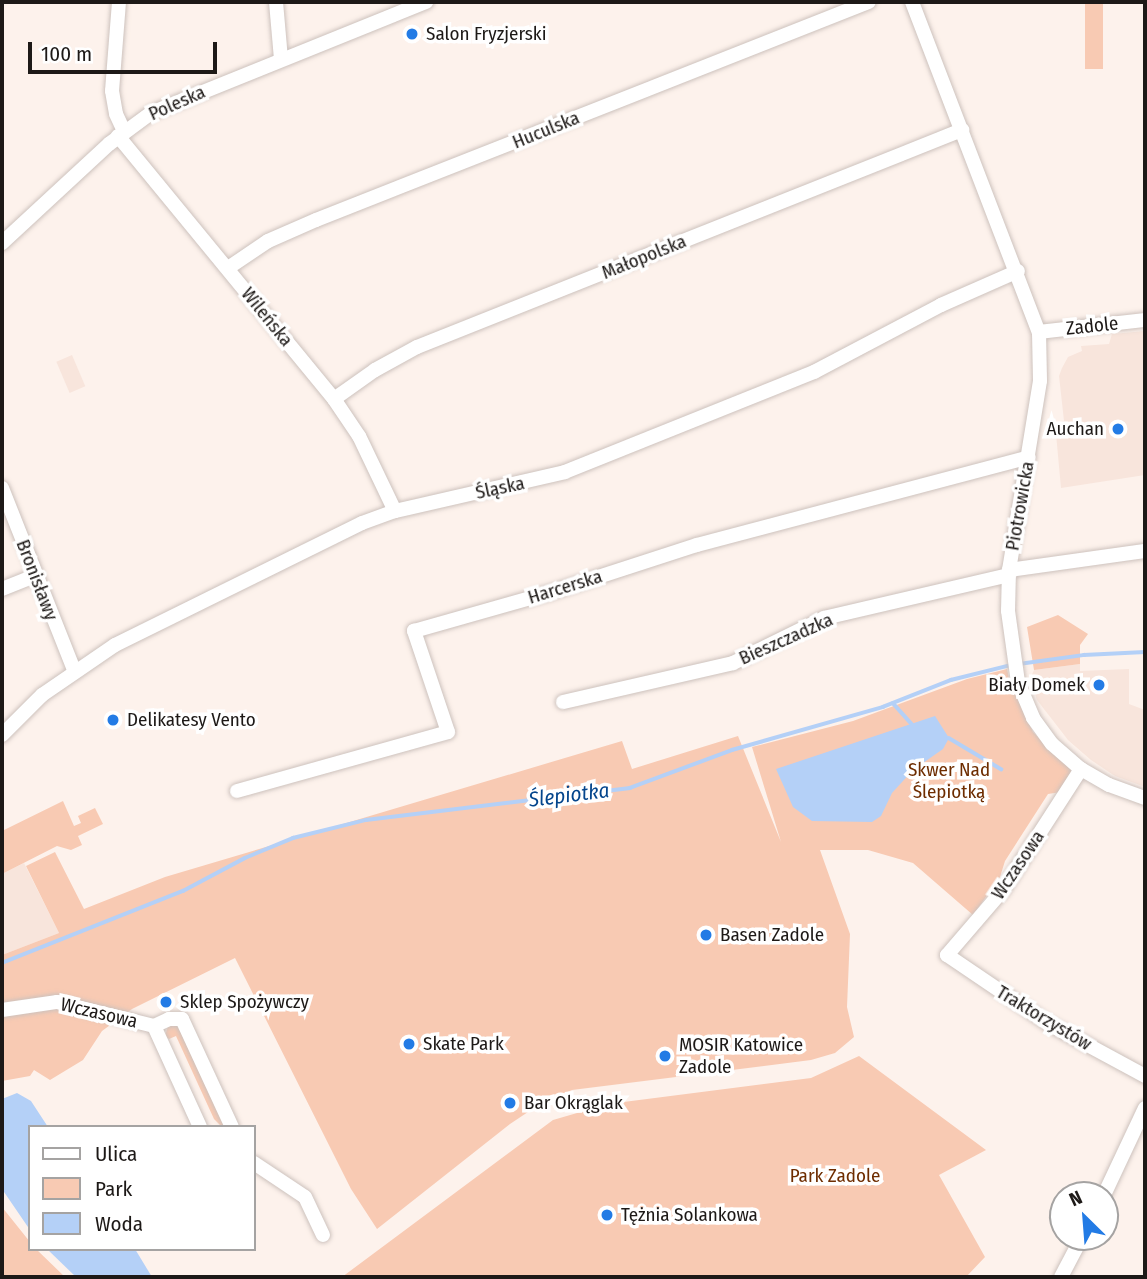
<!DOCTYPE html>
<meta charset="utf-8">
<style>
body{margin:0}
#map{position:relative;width:1147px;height:1279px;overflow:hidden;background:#fdf2ec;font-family:"Fira Sans Condensed",sans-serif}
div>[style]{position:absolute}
.built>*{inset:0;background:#f8e5dc;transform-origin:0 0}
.green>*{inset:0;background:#f8cab3;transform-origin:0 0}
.water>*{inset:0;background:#b4d0f7}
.stream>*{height:3.5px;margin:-1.75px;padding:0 1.75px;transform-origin:1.75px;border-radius:1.75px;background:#b4d0f7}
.roads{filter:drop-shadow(0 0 2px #cdc2bd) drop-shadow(0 0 2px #cdc2bd)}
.minor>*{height:14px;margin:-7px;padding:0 7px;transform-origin:7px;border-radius:7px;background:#fff}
.dots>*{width:19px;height:19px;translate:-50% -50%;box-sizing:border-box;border:4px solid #fff;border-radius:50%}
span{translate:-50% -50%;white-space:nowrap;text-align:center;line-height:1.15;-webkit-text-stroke:7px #fff;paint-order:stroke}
.poi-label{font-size:19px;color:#1d1917}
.left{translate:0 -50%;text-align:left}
.right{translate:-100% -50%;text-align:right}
.street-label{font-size:19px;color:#1d1917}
.park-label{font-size:19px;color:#6e2d00}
.water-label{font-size:21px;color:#04458c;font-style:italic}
.frame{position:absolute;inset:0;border:4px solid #1d1917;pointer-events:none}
.legend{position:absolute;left:28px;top:1125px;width:228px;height:126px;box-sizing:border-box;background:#fff;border:2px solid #a5a3a2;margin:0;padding:9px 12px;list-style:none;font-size:21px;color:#1d1917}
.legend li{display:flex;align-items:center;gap:14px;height:35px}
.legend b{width:35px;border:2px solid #a5a3a2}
.north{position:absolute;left:1049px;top:1181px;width:70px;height:70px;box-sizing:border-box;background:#fff;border:2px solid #a5a3a2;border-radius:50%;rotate:335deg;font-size:19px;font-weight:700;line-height:28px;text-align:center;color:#1d1917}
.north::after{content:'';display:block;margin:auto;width:24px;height:32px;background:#237be5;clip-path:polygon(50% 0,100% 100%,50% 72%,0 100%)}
.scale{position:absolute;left:28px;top:42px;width:189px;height:32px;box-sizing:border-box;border:4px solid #1d1917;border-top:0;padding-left:9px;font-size:21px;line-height:24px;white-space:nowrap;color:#1d1917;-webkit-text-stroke:5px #fff;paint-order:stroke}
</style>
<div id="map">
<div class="built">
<i style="clip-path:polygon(1145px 331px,1145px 475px,1061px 488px,1055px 423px,1064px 421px,1059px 376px,1062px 368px,1068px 357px,1082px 351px,1081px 346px,1109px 344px,1112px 334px)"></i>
<i style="left:72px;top:355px;width:34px;height:17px;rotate:67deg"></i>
<i style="clip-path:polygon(1080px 664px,1080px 671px,1129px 669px,1129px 704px,1145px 710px,1145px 787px,1115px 776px,1091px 760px,1068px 740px,1037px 700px,1030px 679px,1034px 670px)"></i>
<i style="clip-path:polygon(24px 863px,59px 933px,2px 955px,2px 874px)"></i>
</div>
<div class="green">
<i style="left:1085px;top:2px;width:18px;height:67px"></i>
<i style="clip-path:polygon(1058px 615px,1088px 634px,1080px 645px,1080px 664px,1034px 670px,1027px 627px)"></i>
<i style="clip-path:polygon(1007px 669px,1010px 683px,1033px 732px,1073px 772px,1061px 792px,1048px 794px,1005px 861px,1000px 877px,973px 915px,913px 863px,868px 850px,820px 850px,850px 934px,847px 1007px,854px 1037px,835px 1053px,811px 1060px,572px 1090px,540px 1104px,510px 1124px,377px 1229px,351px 1189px,235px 958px,132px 1009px,102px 1031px,83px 1060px,50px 1080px,34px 1070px,30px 1076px,2px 1081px,2px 955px,59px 933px,26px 866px,55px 852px,84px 909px,165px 877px,622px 741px,632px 769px,738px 736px,781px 842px,752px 747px,853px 721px,967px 679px)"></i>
<i style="clip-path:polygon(63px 801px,74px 826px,81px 823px,78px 816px,95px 808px,103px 824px,78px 836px,82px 845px,71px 850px,57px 846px,2px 874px,2px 831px)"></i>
<i style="clip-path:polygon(176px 1023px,229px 1127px,222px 1127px,214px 1119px,176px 1036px,169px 1039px,165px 1036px,168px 1026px)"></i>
<i style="clip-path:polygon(859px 1056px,986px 1150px,939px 1175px,985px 1257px,966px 1277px,342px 1277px,553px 1120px,608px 1104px,811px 1078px)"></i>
<i style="clip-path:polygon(2px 1207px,30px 1242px,30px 1249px,36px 1249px,65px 1277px,2px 1277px)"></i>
</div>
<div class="water">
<i style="clip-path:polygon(935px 716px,949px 738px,943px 749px,913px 770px,892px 793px,881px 816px,872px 822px,812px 821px,793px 807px,776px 769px)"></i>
<i style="clip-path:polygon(17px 1093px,31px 1101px,48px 1127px,30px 1127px,30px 1230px,2px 1189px,2px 1099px)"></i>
<i style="clip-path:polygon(47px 1249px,135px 1249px,152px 1277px,76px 1277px)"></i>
</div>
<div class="stream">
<i style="left:1019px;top:664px;width:66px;rotate:-7.9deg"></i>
<i style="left:1084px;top:655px;width:61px;rotate:-2.8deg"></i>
<i style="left:893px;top:703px;width:28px;rotate:48deg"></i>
<i style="left:949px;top:738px;width:61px;rotate:30.8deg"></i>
<i style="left:2px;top:963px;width:195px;rotate:-21.7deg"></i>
<i style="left:183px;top:891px;width:70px;rotate:-28deg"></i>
<i style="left:245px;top:858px;width:52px;rotate:-22.6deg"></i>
<i style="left:293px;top:838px;width:75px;rotate:-13.9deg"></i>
<i style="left:366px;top:820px;width:266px;rotate:-6.9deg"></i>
<i style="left:630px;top:788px;width:109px;rotate:-20.4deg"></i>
<i style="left:732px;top:750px;width:157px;rotate:-15.9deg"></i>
<i style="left:883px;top:707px;width:73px;rotate:-21.7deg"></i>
<i style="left:951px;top:680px;width:62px;rotate:-14deg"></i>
</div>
<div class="roads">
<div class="minor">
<i style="left:119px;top:2px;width:89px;rotate:94.5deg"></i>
<i style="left:112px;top:91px;width:23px;rotate:80deg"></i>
<i style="left:116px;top:114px;width:19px;rotate:65deg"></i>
<i style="left:276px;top:2px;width:57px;rotate:85deg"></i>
<i style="left:912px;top:2px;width:354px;rotate:69deg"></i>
<i style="left:1039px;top:332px;width:49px;rotate:88.8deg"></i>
<i style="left:1040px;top:381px;width:192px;rotate:99.3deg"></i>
<i style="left:1009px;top:570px;width:41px;rotate:91.4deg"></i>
<i style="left:1008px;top:611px;width:72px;rotate:82deg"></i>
<i style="left:1018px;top:682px;width:39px;rotate:67deg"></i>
<i style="left:1033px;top:718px;width:32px;rotate:54deg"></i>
<i style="left:1052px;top:744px;width:38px;rotate:41deg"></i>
<i style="left:1081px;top:769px;width:32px;rotate:30deg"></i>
<i style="left:1109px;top:785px;width:38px;rotate:20deg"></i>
<i style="left:118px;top:136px;width:340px;rotate:50.6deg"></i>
<i style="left:334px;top:399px;width:45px;rotate:56deg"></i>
<i style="left:359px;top:436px;width:83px;rotate:64.4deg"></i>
<i style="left:2px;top:243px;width:146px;rotate:-42.8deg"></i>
<i style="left:109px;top:144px;width:52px;rotate:-36.4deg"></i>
<i style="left:151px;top:113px;width:297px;rotate:-22deg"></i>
<i style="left:228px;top:268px;width:48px;rotate:-34deg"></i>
<i style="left:268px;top:241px;width:52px;rotate:-23.6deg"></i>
<i style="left:316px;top:220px;width:594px;rotate:-21.52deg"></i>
<i style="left:1039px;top:332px;width:107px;rotate:-6.5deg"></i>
<i style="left:334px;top:399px;width:50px;rotate:-35.3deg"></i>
<i style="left:375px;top:370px;width:48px;rotate:-28.7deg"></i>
<i style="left:417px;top:347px;width:587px;rotate:-21.71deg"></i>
<i style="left:2px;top:488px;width:196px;rotate:68.4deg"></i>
<i style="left:1009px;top:570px;width:137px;rotate:-8deg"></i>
<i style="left:2px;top:589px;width:35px;rotate:-22deg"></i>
<i style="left:563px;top:702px;width:174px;rotate:-12.9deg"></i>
<i style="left:733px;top:663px;width:102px;rotate:-26.3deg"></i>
<i style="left:824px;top:618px;width:190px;rotate:-13.1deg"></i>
<i style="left:2px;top:735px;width:57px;rotate:-45deg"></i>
<i style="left:42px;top:695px;width:88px;rotate:-34.4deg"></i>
<i style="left:115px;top:645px;width:275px;rotate:-26.3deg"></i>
<i style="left:362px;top:523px;width:35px;rotate:-20deg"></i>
<i style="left:395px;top:511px;width:174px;rotate:-12.9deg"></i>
<i style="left:565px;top:472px;width:268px;rotate:-21.9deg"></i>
<i style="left:814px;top:372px;width:144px;rotate:-27.8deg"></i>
<i style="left:941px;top:305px;width:84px;rotate:-23.8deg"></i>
<i style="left:1081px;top:769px;width:144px;rotate:122.8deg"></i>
<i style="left:1003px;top:890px;width:86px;rotate:130.7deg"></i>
<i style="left:947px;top:955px;width:123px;rotate:34.1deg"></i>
<i style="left:1049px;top:1024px;width:109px;rotate:28.4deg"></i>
<i style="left:237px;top:791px;width:219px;rotate:-15.6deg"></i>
<i style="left:448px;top:732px;width:107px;rotate:-108.6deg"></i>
<i style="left:414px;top:631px;width:143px;rotate:-15.8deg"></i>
<i style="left:552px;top:592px;width:152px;rotate:-18deg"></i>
<i style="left:697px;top:545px;width:343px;rotate:-14.8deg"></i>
<i style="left:2px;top:1010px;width:56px;rotate:-8.3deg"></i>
<i style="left:57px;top:1002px;width:100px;rotate:13.9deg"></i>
<i style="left:154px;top:1026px;width:111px;rotate:65.5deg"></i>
<i style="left:154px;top:1026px;width:17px;rotate:-25deg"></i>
<i style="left:169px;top:1019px;width:13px"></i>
<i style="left:182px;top:1019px;width:119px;rotate:65.2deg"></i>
<i style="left:254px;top:1163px;width:61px;rotate:33.7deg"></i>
<i style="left:305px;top:1197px;width:42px;rotate:64.7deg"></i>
<i style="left:1104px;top:1195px;width:96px;rotate:-64.8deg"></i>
<i style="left:1061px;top:1277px;width:45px;rotate:-62.3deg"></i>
</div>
</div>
<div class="dots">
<i style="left:412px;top:34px;background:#237be5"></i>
<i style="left:1118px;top:429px;background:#237be5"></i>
<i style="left:1099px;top:685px;background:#237be5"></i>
<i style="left:113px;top:720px;background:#237be5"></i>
<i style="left:706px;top:935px;background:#237be5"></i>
<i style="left:166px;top:1002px;background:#237be5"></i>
<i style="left:409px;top:1044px;background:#237be5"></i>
<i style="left:665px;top:1056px;background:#237be5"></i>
<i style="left:510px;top:1103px;background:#237be5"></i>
<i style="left:607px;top:1215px;background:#237be5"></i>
</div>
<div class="poi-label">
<span class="left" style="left:426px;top:34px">Salon Fryzjerski</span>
<span class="right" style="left:1104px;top:429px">Auchan</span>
<span class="right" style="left:1085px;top:685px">Biały Domek</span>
<span class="left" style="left:127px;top:720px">Delikatesy Vento</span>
<span class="left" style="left:720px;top:935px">Basen Zadole</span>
<span class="left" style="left:180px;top:1002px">Sklep Spożywczy</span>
<span class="left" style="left:423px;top:1044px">Skate Park</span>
<span class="left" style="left:679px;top:1056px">MOSIR Katowice<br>Zadole</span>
<span class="left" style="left:524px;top:1103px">Bar Okrąglak</span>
<span class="left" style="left:621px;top:1215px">Tężnia Solankowa</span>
</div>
<div class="street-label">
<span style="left:177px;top:103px;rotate:-24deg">Poleska</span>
<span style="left:546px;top:130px;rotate:-22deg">Huculska</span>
<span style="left:644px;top:257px;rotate:-22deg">Małopolska</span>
<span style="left:267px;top:317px;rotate:51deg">Wileńska</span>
<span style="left:1092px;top:326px;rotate:-6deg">Zadole</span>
<span style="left:500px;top:488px;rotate:-12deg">Śląska</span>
<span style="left:1020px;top:506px;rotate:-80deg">Piotrowicka</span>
<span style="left:37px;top:580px;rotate:69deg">Bronisławy</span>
<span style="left:565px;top:587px;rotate:-17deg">Harcerska</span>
<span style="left:786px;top:639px;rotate:-24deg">Bieszczadzka</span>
<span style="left:1018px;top:865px;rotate:-56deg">Wczasowa</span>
<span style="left:99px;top:1013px;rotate:13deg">Wczasowa</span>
<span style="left:1044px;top:1018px;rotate:31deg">Traktorzystów</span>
</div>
<div class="park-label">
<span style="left:949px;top:781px">Skwer Nad<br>Ślepiotką</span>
<span style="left:835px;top:1176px">Park Zadole</span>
</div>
<div class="water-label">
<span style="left:569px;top:795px;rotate:-7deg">Ślepiotka</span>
</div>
<div class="frame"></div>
<ul class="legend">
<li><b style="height:9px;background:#fff"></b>Ulica</li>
<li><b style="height:19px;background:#f8cab3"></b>Park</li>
<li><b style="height:19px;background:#b4d0f7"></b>Woda</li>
</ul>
<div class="north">N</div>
<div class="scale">100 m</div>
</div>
